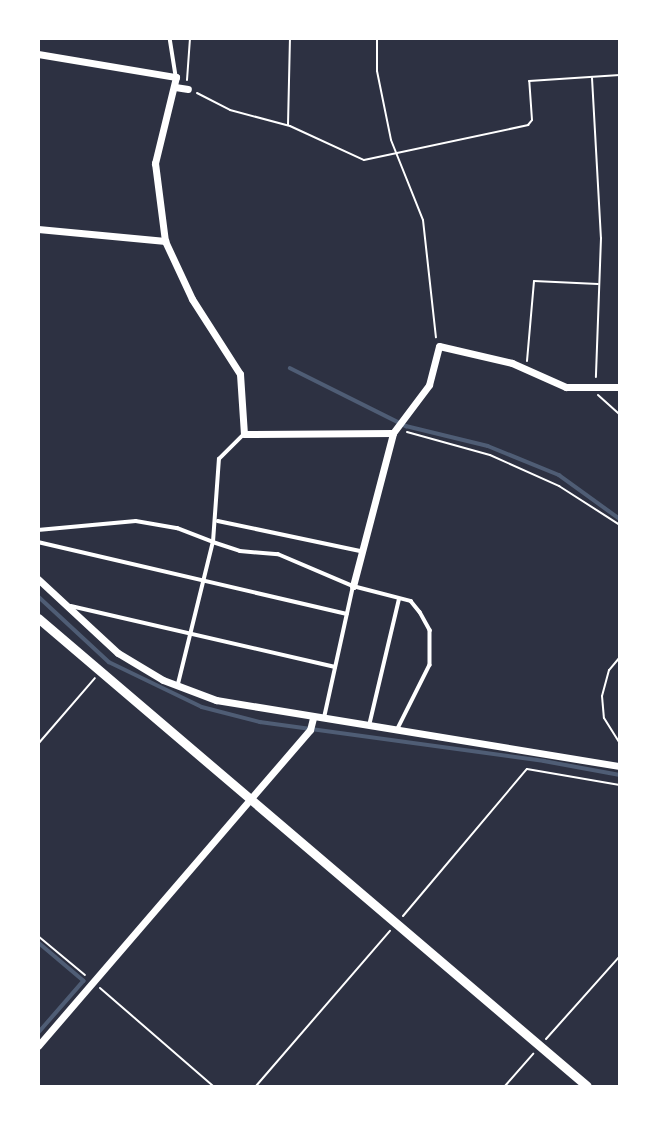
<!DOCTYPE html>
<style>
body{margin:0}
#map{position:relative;width:658px;height:1125px;overflow:hidden;background:#2d3142;font-family:"Sofia Sans Condensed",sans-serif}
div>[style]{position:absolute}
.stream>*{height:3.5px;margin:-1.75px;padding:0 1.75px;transform-origin:1.75px;border-radius:1.75px;background:#4f5d75}
.path>*{height:2px;margin:-1px;padding:0 1px;transform-origin:1px;border-radius:1px;background:#fff}
.service>*{height:3.5px;margin:-1.75px;padding:0 1.75px;transform-origin:1.75px;border-radius:1.75px;background:#fff}
.minor>*{height:7px;margin:-3.5px;padding:0 3.5px;transform-origin:3.5px;border-radius:3.5px;background:#fff}
.tertiary>*{height:9px;margin:-4.5px;padding:0 4.5px;transform-origin:4.5px;border-radius:4.5px;background:#fff}
span{translate:-50% -50%;white-space:nowrap;text-align:center;line-height:1.15;-webkit-text-stroke:5px #fff;paint-order:stroke}
.frame{position:absolute;inset:0;border:40px solid #fff;pointer-events:none}
</style>
<div id="map">
<div class="stream">
<i style="left:290px;top:368px;width:130px;rotate:26.6deg"></i>
<i style="left:406px;top:426px;width:84px;rotate:13.7deg"></i>
<i style="left:488px;top:446px;width:77px;rotate:22.2deg"></i>
<i style="left:559px;top:475px;width:75px;rotate:35.8deg"></i>
<i style="left:38px;top:596px;width:97px;rotate:42.9deg"></i>
<i style="left:109px;top:662px;width:103px;rotate:25.8deg"></i>
<i style="left:202px;top:707px;width:60px;rotate:14.5deg"></i>
<i style="left:260px;top:722px;width:287px;rotate:7.8deg"></i>
<i style="left:544px;top:761px;width:77px;rotate:10.4deg"></i>
<i style="left:38px;top:942px;width:60px;rotate:40.3deg"></i>
<i style="left:84px;top:981px;width:70px;rotate:131deg"></i>
</div>
<div class="path">
<i style="left:377px;top:38px;width:33px;rotate:90deg"></i>
<i style="left:377px;top:71px;width:70px;rotate:78.5deg"></i>
<i style="left:391px;top:140px;width:86px;rotate:68.2deg"></i>
<i style="left:423px;top:220px;width:118px;rotate:83.7deg"></i>
<i style="left:592px;top:78px;width:160px;rotate:86.8deg"></i>
<i style="left:601px;top:238px;width:139px;rotate:92.1deg"></i>
<i style="left:187px;top:80px;width:42px;rotate:-85.9deg"></i>
<i style="left:197px;top:93px;width:37px;rotate:27deg"></i>
<i style="left:230px;top:110px;width:62px;rotate:14.9deg"></i>
<i style="left:290px;top:126px;width:81px;rotate:24.7deg"></i>
<i style="left:364px;top:160px;width:168px;rotate:-12deg"></i>
<i style="left:528px;top:125px;width:6px;rotate:-51deg"></i>
<i style="left:532px;top:120px;width:39px;rotate:-94deg"></i>
<i style="left:529px;top:81px;width:91px;rotate:-3.8deg"></i>
<i style="left:288px;top:125px;width:87px;rotate:-88.7deg"></i>
<i style="left:527px;top:361px;width:80px;rotate:-85deg"></i>
<i style="left:534px;top:281px;width:64px;rotate:2.7deg"></i>
<i style="left:598px;top:395px;width:30px;rotate:42deg"></i>
<i style="left:407px;top:432px;width:86px;rotate:15.5deg"></i>
<i style="left:490px;top:455px;width:76px;rotate:24.2deg"></i>
<i style="left:559px;top:486px;width:72px;rotate:32.6deg"></i>
<i style="left:620px;top:657px;width:17px;rotate:130deg"></i>
<i style="left:609px;top:670px;width:27px;rotate:105deg"></i>
<i style="left:602px;top:696px;width:22px;rotate:85deg"></i>
<i style="left:604px;top:718px;width:31px;rotate:58deg"></i>
<i style="left:38px;top:744px;width:87px;rotate:-49.2deg"></i>
<i style="left:403px;top:916px;width:192px;rotate:-49.9deg"></i>
<i style="left:527px;top:769px;width:94px;rotate:9.8deg"></i>
<i style="left:38px;top:936px;width:61px;rotate:39.7deg"></i>
<i style="left:100px;top:988px;width:150px;rotate:40.9deg"></i>
<i style="left:546px;top:1039px;width:111px;rotate:-48.3deg"></i>
<i style="left:256px;top:1086px;width:205px;rotate:-49.2deg"></i>
<i style="left:505px;top:1086px;width:43px;rotate:-48.8deg"></i>
</div>
<div class="service">
<i style="left:170px;top:38px;width:39px;rotate:81deg"></i>
<i style="left:218px;top:521px;width:145px;rotate:11.9deg"></i>
<i style="left:38px;top:530px;width:98px;rotate:-5.2deg"></i>
<i style="left:136px;top:521px;width:42px;rotate:9.7deg"></i>
<i style="left:177px;top:528px;width:39px;rotate:21deg"></i>
<i style="left:213px;top:542px;width:83px;rotate:-85.9deg"></i>
<i style="left:219px;top:459px;width:35px;rotate:-45deg"></i>
<i style="left:38px;top:542px;width:317px;rotate:13.1deg"></i>
<i style="left:71px;top:606px;width:271px;rotate:13deg"></i>
<i style="left:178px;top:684px;width:146px;rotate:-76.2deg"></i>
<i style="left:213px;top:542px;width:28px;rotate:18deg"></i>
<i style="left:240px;top:551px;width:38px;rotate:5deg"></i>
<i style="left:278px;top:554px;width:82px;rotate:23.1deg"></i>
<i style="left:353px;top:586px;width:60px;rotate:14.5deg"></i>
<i style="left:411px;top:601px;width:14px;rotate:51deg"></i>
<i style="left:420px;top:612px;width:21px;rotate:61deg"></i>
<i style="left:430px;top:630px;width:35px;rotate:90deg"></i>
<i style="left:430px;top:665px;width:72px;rotate:116.6deg"></i>
<i style="left:324px;top:718px;width:135px;rotate:-77.6deg"></i>
<i style="left:369px;top:726px;width:130px;rotate:-76.7deg"></i>
</div>
<div class="minor">
<i style="left:38px;top:54px;width:140px;rotate:9.5deg"></i>
<i style="left:176px;top:77px;width:89px;rotate:103.7deg"></i>
<i style="left:155px;top:163px;width:79px;rotate:82.7deg"></i>
<i style="left:165px;top:241px;width:64px;rotate:65deg"></i>
<i style="left:192px;top:299px;width:89px;rotate:57.4deg"></i>
<i style="left:240px;top:374px;width:60px;rotate:86.2deg"></i>
<i style="left:244px;top:434px;width:149px;rotate:-0.4deg"></i>
<i style="left:175px;top:87px;width:13px;rotate:9deg"></i>
<i style="left:38px;top:229px;width:128px;rotate:5.4deg"></i>
<i style="left:38px;top:579px;width:109px;rotate:42.8deg"></i>
<i style="left:118px;top:653px;width:52px;rotate:31deg"></i>
<i style="left:163px;top:680px;width:57px;rotate:20.7deg"></i>
<i style="left:216px;top:700px;width:409px;rotate:9.3deg"></i>
<i style="left:353px;top:586px;width:158px;rotate:-75.3deg"></i>
<i style="left:393px;top:433px;width:60px;rotate:-53.1deg"></i>
<i style="left:429px;top:385px;width:40px;rotate:-75.6deg"></i>
<i style="left:439px;top:346px;width:75px;rotate:13.1deg"></i>
<i style="left:512px;top:363px;width:59px;rotate:24deg"></i>
<i style="left:566px;top:387px;width:54px"></i>
<i style="left:38px;top:1046px;width:417px;rotate:-49.3deg"></i>
<i style="left:310px;top:730px;width:12px;rotate:-76deg"></i>
</div>
<div class="tertiary">
<i style="left:38px;top:618px;width:721px;rotate:40.45deg"></i>
</div>
<div class="frame"></div>
</div>
